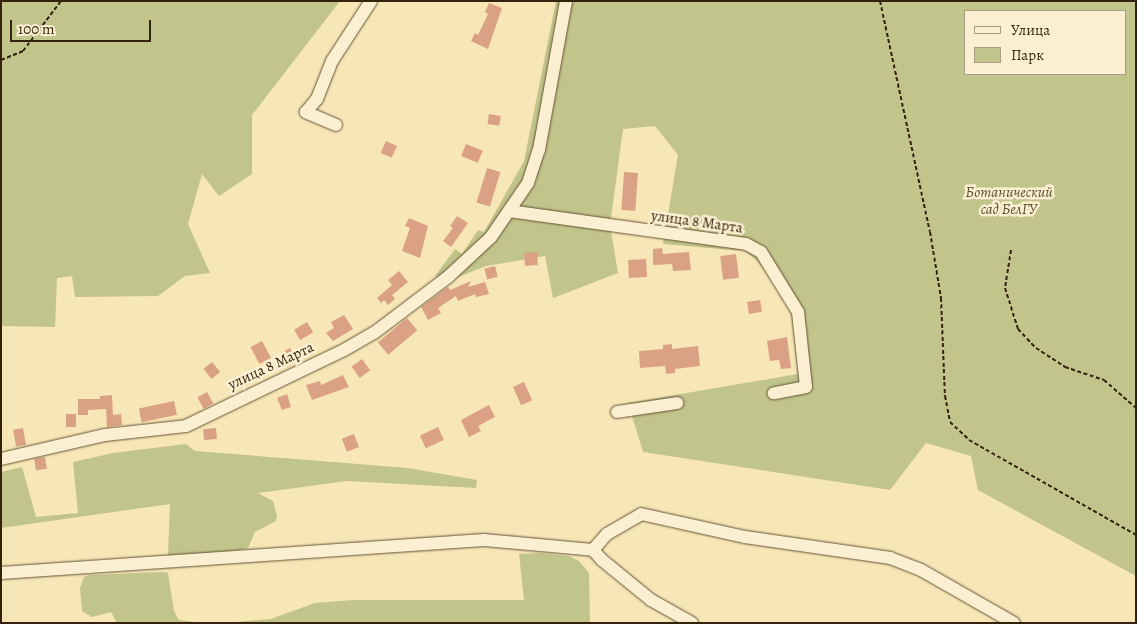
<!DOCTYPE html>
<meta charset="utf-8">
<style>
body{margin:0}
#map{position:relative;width:1137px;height:624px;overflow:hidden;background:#f7e6b6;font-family:Alegreya,serif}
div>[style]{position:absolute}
.green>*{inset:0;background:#c1c48b}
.building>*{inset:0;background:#dba184;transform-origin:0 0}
.path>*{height:2px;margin-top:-1px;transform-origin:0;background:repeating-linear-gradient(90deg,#34230b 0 4px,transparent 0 6.5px)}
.roads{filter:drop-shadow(0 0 1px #655436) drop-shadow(0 0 1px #655436)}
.minor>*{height:12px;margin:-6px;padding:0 6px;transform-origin:6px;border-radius:6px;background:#faefd0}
span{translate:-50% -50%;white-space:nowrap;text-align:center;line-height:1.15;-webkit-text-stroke:5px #faefd0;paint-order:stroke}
.park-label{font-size:15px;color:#5e5331;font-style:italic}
.street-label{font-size:15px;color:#34230b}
.frame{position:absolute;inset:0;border:2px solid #34230b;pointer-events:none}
.legend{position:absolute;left:964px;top:10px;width:162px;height:65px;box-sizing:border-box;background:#faefd0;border:1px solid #ab9d81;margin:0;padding:6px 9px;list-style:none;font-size:15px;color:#34230b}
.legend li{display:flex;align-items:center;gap:10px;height:25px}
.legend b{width:25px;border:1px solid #ab9d81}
.scale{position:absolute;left:10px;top:20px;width:141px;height:22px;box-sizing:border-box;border:2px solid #34230b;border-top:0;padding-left:6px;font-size:15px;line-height:18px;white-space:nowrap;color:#34230b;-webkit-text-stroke:4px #faefd0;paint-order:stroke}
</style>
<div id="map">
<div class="green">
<i style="clip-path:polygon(1px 1px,340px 1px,252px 115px,252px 174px,219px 196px,202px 174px,188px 224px,210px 273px,185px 276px,158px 296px,75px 297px,72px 276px,57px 278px,55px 327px,1px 326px)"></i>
<i style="clip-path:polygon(evenodd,556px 1px,1136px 1px,1136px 576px,978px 490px,971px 456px,926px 443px,890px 490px,643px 452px,628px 403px,798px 374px,790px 300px,757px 261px,745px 251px,663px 244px,678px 155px,655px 126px,623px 129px,610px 225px,618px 273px,553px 298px,545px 256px,486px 266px,446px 282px,435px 276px,455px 249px,462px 254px,478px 230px,484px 232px,524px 161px,556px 1px,966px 11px,1126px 11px,1126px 74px,966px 74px,966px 11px)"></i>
<i style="clip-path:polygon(186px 444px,195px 451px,408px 468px,477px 480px,476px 488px,347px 481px,258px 493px,273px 501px,277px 516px,276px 521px,255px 532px,248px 548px,215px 556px,171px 559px,168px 554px,170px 504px,1px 528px,1px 472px,22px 467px,36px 517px,78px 513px,73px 462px,113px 453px)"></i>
<i style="clip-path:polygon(541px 553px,569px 556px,579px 561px,589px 573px,590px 623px,225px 623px,271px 619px,315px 603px,354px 600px,524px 600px,519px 554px)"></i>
<i style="clip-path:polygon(163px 572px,168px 573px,174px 611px,179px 620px,205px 623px,117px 623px,111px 612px,92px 617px,82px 611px,80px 588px,84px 577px,89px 575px)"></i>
</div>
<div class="building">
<i style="clip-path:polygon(489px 3px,502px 8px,488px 49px,471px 41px,475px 33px,478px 35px,488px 14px,485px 12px)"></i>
<i style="left:489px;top:114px;width:12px;height:10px;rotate:9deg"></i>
<i style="left:386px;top:141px;width:12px;height:13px;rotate:24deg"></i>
<i style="left:466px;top:144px;width:18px;height:13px;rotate:22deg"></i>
<i style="left:487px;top:168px;width:14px;height:36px;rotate:17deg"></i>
<i style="left:624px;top:172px;width:14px;height:38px;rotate:4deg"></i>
<i style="clip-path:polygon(457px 216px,468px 223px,451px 247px,443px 241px,453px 228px,450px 226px)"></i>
<i style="clip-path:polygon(409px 218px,428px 226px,420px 258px,402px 251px,410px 228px,405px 226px)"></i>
<i style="clip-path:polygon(662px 248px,663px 254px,689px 252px,691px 270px,673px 271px,672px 264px,653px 265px,653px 249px)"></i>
<i style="left:537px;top:252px;width:13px;height:13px;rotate:86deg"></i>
<i style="left:736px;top:254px;width:24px;height:16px;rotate:83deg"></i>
<i style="left:646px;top:259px;width:18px;height:18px;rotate:87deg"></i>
<i style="left:495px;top:266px;width:11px;height:11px;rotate:75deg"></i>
<i style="clip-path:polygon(399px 271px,408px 282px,392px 295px,395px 299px,388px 305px,384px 300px,381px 303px,377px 298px,392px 285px,388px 280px)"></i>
<i style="clip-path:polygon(471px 281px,468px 287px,485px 282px,489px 294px,476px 297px,475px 294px,458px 301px,456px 296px,438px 308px,441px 313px,428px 320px,421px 307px,448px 287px,450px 290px)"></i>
<i style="left:760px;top:300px;width:12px;height:13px;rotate:81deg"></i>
<i style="clip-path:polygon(344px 315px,353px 329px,333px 341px,326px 333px,334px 328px,331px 322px)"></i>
<i style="left:407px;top:318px;width:16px;height:38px;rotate:50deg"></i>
<i style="left:307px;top:322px;width:12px;height:15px;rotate:59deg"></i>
<i style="clip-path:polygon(787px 337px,791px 368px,781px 369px,779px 360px,770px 361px,767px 341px)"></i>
<i style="left:262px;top:341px;width:19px;height:13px;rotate:62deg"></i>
<i style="clip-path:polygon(672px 344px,672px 349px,698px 346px,700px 366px,675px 369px,675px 373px,666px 374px,665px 366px,640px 368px,639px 351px,663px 349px,663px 345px)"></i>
<i style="left:290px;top:348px;width:15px;height:11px;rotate:62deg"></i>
<i style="left:362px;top:359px;width:14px;height:13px;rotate:54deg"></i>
<i style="left:212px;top:362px;width:13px;height:11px;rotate:51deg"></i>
<i style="left:245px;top:375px;width:10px;height:13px;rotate:66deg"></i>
<i style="clip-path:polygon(343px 375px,349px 387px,312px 400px,306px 385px,320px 381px,321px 385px)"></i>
<i style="left:524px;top:382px;width:20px;height:12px;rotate:66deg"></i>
<i style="left:207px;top:392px;width:13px;height:11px;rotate:61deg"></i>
<i style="clip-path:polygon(287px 394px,291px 407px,282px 410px,277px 398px)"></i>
<i style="clip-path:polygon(112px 395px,113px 415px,121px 414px,122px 425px,107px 427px,106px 409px,88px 410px,88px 415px,78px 415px,78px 399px,100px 399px,100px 396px)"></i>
<i style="left:174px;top:401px;width:14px;height:36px;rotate:78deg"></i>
<i style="clip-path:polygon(489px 405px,495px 417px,478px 426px,481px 431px,469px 437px,461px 420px)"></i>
<i style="left:66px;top:414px;width:10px;height:13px"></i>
<i style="left:438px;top:427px;width:14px;height:20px;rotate:65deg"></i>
<i style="left:23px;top:428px;width:17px;height:10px;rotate:80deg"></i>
<i style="left:216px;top:428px;width:11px;height:13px;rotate:85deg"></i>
<i style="left:354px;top:434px;width:14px;height:13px;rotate:69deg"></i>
<i style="left:45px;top:457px;width:12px;height:11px;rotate:81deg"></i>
</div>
<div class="path">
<i style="left:880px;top:1px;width:236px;rotate:77.8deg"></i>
<i style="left:930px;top:232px;width:67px;rotate:80.5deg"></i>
<i style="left:941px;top:298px;width:98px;rotate:87.7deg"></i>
<i style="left:945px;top:396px;width:26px;rotate:79deg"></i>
<i style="left:950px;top:422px;width:26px;rotate:43deg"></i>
<i style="left:969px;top:440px;width:192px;rotate:29.6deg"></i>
<i style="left:1px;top:60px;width:24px;rotate:-22deg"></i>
<i style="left:23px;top:51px;width:63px;rotate:-52.8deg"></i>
<i style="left:1011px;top:250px;width:38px;rotate:99deg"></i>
<i style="left:1005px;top:288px;width:43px;rotate:72.4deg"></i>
<i style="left:1018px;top:329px;width:26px;rotate:47deg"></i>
<i style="left:1036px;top:348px;width:35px;rotate:33deg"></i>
<i style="left:1065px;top:367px;width:41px;rotate:18.4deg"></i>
<i style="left:1104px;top:380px;width:43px;rotate:41.2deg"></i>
</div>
<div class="roads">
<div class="minor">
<i style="left:336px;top:125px;width:33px;rotate:-157deg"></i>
<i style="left:306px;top:112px;width:17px;rotate:-50deg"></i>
<i style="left:317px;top:99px;width:41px;rotate:-68.5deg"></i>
<i style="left:332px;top:61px;width:72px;rotate:-57deg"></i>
<i style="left:509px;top:211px;width:239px;rotate:7.9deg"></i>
<i style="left:746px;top:244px;width:17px;rotate:28deg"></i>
<i style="left:761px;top:252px;width:70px;rotate:58.3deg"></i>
<i style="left:798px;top:312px;width:75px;rotate:83.9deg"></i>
<i style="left:806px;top:387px;width:33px;rotate:169deg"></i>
<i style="left:617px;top:412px;width:61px;rotate:-8.5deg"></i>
<i style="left:1px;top:459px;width:107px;rotate:-13deg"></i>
<i style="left:105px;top:435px;width:81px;rotate:-6.3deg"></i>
<i style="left:186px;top:426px;width:175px;rotate:-25.7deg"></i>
<i style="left:344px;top:350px;width:34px;rotate:-30deg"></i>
<i style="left:374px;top:333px;width:93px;rotate:-37.1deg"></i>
<i style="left:448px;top:277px;width:59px;rotate:-42.9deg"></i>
<i style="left:491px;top:237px;width:65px;rotate:-55.6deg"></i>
<i style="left:528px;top:183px;width:35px;rotate:-72deg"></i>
<i style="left:539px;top:150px;width:151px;rotate:-79.7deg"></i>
<i style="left:593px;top:550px;width:13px;rotate:48deg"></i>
<i style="left:602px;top:560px;width:63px;rotate:39.2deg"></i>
<i style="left:651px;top:600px;width:47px;rotate:29.3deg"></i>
<i style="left:1px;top:573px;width:484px;rotate:-3.9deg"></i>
<i style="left:484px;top:540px;width:109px;rotate:5.2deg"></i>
<i style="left:593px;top:550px;width:21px;rotate:-49deg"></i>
<i style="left:607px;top:534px;width:39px;rotate:-30deg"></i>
<i style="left:641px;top:514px;width:107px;rotate:12.5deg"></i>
<i style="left:745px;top:537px;width:147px;rotate:8.2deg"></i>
<i style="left:890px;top:558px;width:33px;rotate:21deg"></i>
<i style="left:921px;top:570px;width:107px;rotate:29.7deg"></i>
</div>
</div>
<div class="park-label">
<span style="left:1009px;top:201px">Ботанический<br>сад БелГУ</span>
</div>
<div class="street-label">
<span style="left:697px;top:222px;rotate:8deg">улица 8 Марта</span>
<span style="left:271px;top:366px;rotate:-25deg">улица 8 Марта</span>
</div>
<div class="frame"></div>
<ul class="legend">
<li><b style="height:6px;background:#faefd0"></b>Улица</li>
<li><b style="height:14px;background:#c1c48b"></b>Парк</li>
</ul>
<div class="scale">100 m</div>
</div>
